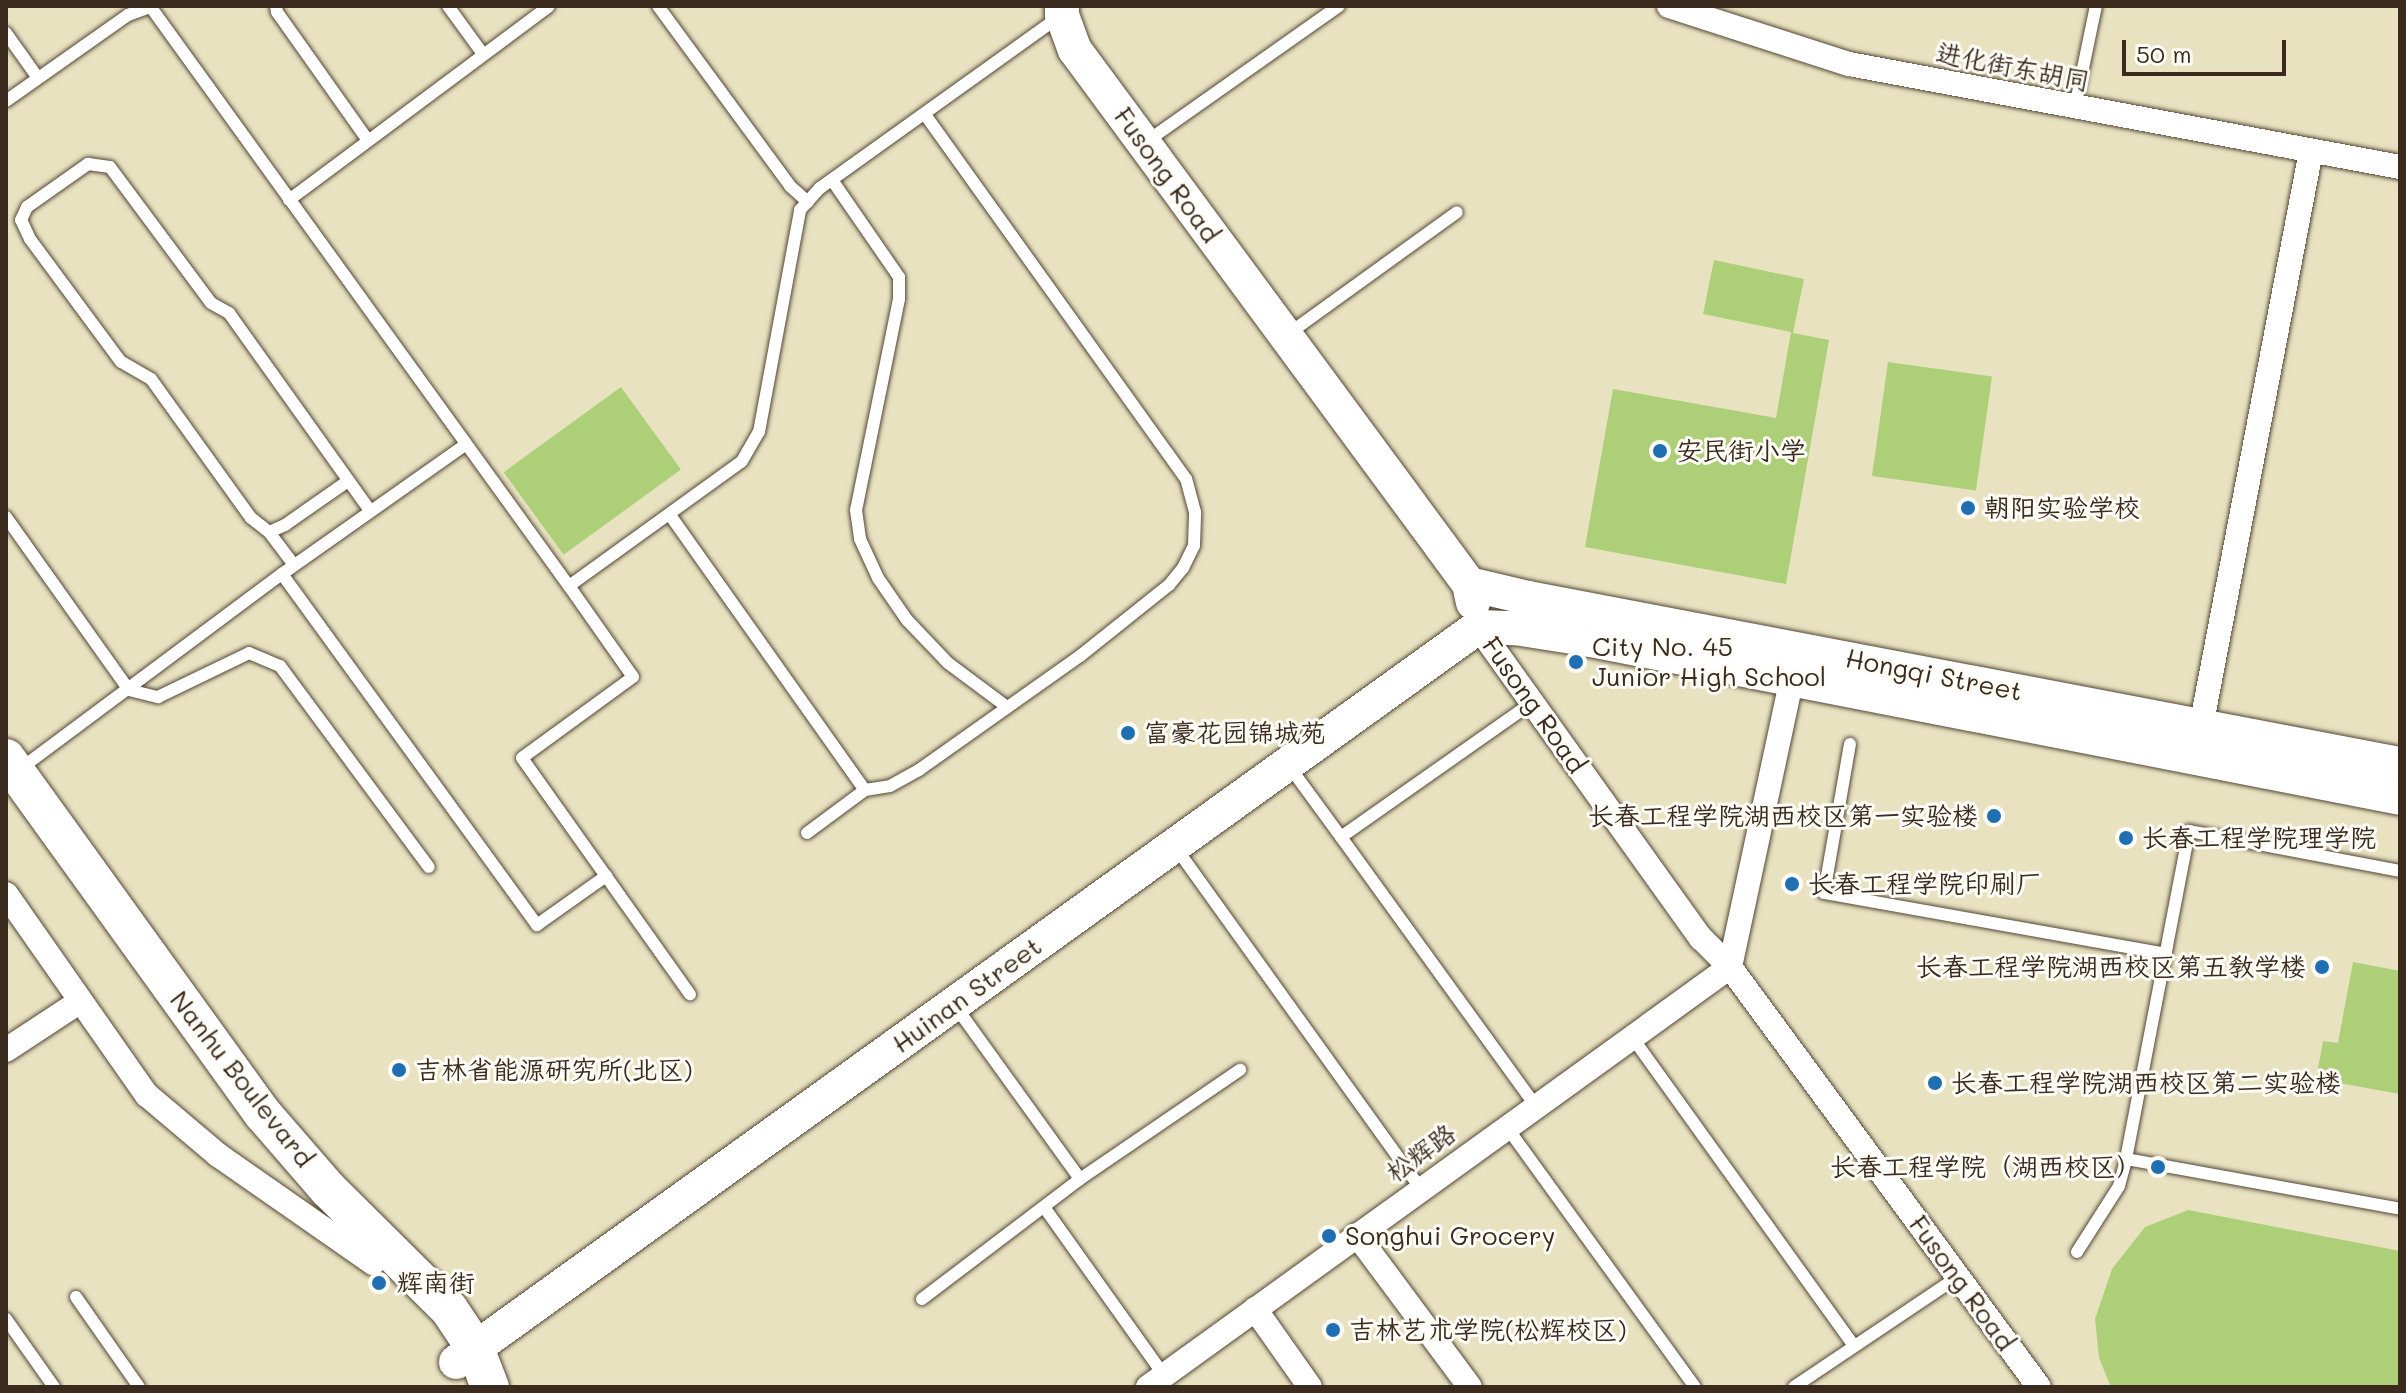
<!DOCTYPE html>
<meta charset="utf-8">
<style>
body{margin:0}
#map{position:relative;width:2406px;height:1393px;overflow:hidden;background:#e8e2c1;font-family:Mali,"LXGW WenKai TC",sans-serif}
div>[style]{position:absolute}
.green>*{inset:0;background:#adcf78;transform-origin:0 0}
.roads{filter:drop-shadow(0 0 2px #554636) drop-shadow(0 0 2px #554636)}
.lane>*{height:12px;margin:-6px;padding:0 6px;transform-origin:6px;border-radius:6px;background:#fff}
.street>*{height:24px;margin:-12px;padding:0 12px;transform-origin:12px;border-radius:12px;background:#fff}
.secondary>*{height:34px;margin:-17px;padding:0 17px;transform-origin:17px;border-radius:17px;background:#fff}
.primary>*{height:38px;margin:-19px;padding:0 19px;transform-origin:19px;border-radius:19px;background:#fff}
.dots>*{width:22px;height:22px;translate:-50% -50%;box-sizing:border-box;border:4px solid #fdfcf7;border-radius:50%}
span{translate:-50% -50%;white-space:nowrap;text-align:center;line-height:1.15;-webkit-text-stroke:6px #fdfcf7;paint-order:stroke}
.street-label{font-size:26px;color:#3b2a1e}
.poi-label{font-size:26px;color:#3b2a1e}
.left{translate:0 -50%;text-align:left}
.right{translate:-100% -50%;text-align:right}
.frame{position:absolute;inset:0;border:8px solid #3b2a1e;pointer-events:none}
.scale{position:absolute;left:2122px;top:40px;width:164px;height:36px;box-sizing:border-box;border:4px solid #3b2a1e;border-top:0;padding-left:10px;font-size:24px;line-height:28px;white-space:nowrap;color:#3b2a1e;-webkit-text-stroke:6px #fdfcf7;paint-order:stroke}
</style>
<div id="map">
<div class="green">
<i style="clip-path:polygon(1714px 260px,1804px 279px,1793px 333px,1829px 340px,1786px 584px,1585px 547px,1613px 389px,1776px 418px,1791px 332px,1703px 314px)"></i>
<i style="left:1888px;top:362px;width:105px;height:115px;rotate:8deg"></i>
<i style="left:621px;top:387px;width:102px;height:145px;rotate:54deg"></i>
<i style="clip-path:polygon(2353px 962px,2400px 971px,2400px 1094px,2316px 1079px,2323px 1041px,2338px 1043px)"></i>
<i style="clip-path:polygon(2188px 1210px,2400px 1251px,2400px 1387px,2111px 1387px,2099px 1358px,2095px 1319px,2112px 1269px,2145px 1227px)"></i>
</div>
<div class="roads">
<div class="lane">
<i style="left:150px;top:6px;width:716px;rotate:54.16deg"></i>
<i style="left:569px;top:586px;width:213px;rotate:-35.8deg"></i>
<i style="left:742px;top:461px;width:34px;rotate:-60deg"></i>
<i style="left:759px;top:432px;width:226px;rotate:-79.5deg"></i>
<i style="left:800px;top:210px;width:30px;rotate:-48deg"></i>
<i style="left:820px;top:188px;width:294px;rotate:-35.6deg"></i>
<i style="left:276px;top:6px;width:6px;rotate:81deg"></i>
<i style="left:277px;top:12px;width:156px;rotate:54.7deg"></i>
<i style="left:448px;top:6px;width:59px;rotate:53.9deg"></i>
<i style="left:658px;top:6px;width:223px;rotate:53.7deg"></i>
<i style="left:790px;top:186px;width:24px;rotate:42deg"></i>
<i style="left:6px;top:33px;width:55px;rotate:54.6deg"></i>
<i style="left:6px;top:101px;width:149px;rotate:-35.2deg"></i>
<i style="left:128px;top:15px;width:23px;rotate:-20deg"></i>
<i style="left:2075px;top:107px;width:103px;rotate:-78.3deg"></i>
<i style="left:1146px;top:142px;width:236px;rotate:-35.2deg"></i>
<i style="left:832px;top:180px;width:118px;rotate:55.4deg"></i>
<i style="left:899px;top:277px;width:22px;rotate:90deg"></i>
<i style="left:899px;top:299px;width:215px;rotate:101.5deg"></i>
<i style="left:856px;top:510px;width:29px;rotate:82deg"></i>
<i style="left:860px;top:539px;width:43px;rotate:65.2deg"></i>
<i style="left:878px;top:578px;width:51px;rotate:55.4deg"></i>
<i style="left:907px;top:620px;width:59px;rotate:46.4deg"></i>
<i style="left:948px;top:663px;width:74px;rotate:36.7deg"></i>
<i style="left:289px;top:200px;width:324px;rotate:-36.7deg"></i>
<i style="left:1288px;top:334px;width:208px;rotate:-35.8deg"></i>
<i style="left:348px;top:481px;width:77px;rotate:145.1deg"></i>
<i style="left:285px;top:525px;width:17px;rotate:156deg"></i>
<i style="left:269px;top:532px;width:23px;rotate:-142deg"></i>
<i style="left:251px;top:518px;width:171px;rotate:-125.7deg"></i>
<i style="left:151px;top:379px;width:34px;rotate:-150deg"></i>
<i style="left:121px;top:362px;width:153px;rotate:-126.5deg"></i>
<i style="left:30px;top:239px;width:21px;rotate:-115deg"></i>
<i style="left:21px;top:220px;width:14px;rotate:-65deg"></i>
<i style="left:27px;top:207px;width:75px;rotate:-35.2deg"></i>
<i style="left:88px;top:164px;width:22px;rotate:8deg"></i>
<i style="left:110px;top:167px;width:169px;rotate:53.4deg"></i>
<i style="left:211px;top:303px;width:21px;rotate:29deg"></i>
<i style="left:229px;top:313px;width:243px;rotate:54.5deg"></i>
<i style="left:670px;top:515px;width:337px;rotate:54.7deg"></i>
<i style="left:6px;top:517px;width:212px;rotate:54.6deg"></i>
<i style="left:129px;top:690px;width:30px;rotate:14deg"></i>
<i style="left:158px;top:697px;width:101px;rotate:-25.8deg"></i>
<i style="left:249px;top:653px;width:34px;rotate:23deg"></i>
<i style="left:280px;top:666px;width:250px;rotate:53.5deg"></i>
<i style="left:269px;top:532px;width:41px;rotate:52.9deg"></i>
<i style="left:282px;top:574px;width:225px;rotate:-35.2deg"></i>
<i style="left:569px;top:586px;width:111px;rotate:54.9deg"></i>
<i style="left:633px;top:677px;width:137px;rotate:143.9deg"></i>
<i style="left:522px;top:758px;width:290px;rotate:54.6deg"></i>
<i style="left:1850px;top:744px;width:151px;rotate:99.9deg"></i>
<i style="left:1824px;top:893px;width:346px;rotate:10.1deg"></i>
<i style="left:1289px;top:766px;width:88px;rotate:53.8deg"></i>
<i style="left:1341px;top:837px;width:233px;rotate:-35.1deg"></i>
<i style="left:20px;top:769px;width:327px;rotate:-36.7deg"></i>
<i style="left:282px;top:574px;width:434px;rotate:54deg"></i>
<i style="left:537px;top:925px;width:85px;rotate:-35.4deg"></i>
<i style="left:807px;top:833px;width:72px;rotate:-36.6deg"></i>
<i style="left:865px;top:790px;width:25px;rotate:-9deg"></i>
<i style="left:890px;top:786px;width:33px;rotate:-29deg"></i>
<i style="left:919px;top:770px;width:197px;rotate:-35.3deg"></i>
<i style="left:1080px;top:656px;width:114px;rotate:-38.6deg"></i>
<i style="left:1169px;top:585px;width:22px;rotate:-51deg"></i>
<i style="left:1183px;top:568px;width:25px;rotate:-64deg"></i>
<i style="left:1194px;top:545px;width:33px;rotate:-88deg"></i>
<i style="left:1195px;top:512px;width:34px;rotate:-105deg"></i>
<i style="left:1186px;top:479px;width:449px;rotate:-125.6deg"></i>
<i style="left:1341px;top:837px;width:331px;rotate:54.1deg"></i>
<i style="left:1176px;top:848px;width:418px;rotate:54.3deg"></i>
<i style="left:956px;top:1007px;width:212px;rotate:54.2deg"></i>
<i style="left:1632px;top:1037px;width:380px;rotate:54.3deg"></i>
<i style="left:1506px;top:1126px;width:322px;rotate:54.1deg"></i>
<i style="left:2126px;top:1159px;width:279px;rotate:10.3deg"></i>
<i style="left:1044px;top:1207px;width:206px;rotate:54.5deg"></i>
<i style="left:2077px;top:1252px;width:78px;rotate:-57.5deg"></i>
<i style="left:2119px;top:1186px;width:28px;rotate:-75deg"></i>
<i style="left:2126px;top:1159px;width:334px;rotate:-79.1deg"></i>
<i style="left:2189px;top:831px;width:215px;rotate:10.7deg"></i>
<i style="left:76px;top:1297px;width:110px;rotate:55deg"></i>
<i style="left:922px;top:1299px;width:198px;rotate:-37.2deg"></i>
<i style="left:1080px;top:1179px;width:194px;rotate:-34.3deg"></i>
<i style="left:6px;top:1319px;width:83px;rotate:54.8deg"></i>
<i style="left:1794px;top:1387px;width:197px;rotate:-33.9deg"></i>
</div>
<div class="street">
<i style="left:1669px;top:6px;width:189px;rotate:17.9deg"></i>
<i style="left:1849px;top:64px;width:561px;rotate:10.59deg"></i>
<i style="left:1478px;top:627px;width:383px;rotate:54.4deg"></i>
<i style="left:1701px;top:938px;width:41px;rotate:45deg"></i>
<i style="left:1730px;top:967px;width:521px;rotate:53.66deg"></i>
<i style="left:2201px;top:727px;width:586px;rotate:-79.19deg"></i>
<i style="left:6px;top:894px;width:246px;rotate:55deg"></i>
<i style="left:147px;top:1095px;width:93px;rotate:40.2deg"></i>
<i style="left:218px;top:1155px;width:189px;rotate:34.9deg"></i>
<i style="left:6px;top:1050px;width:87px;rotate:-33.3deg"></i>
<i style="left:1357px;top:1235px;width:189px;rotate:53.4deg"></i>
<i style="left:1255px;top:1309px;width:95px;rotate:54.8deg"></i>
<i style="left:1148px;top:1387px;width:718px;rotate:-35.82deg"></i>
<i style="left:1730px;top:967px;width:295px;rotate:-77.9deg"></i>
</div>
<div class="secondary">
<i style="left:1062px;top:6px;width:9px;rotate:90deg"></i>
<i style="left:1062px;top:15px;width:37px;rotate:70deg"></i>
<i style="left:1075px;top:50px;width:664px;rotate:53.58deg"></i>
<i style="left:1469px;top:584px;width:19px;rotate:78deg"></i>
<i style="left:1469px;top:584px;width:61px;rotate:13.3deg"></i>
<i style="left:1528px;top:598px;width:888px;rotate:10.78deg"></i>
<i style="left:1478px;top:627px;width:37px;rotate:2deg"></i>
<i style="left:1515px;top:628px;width:77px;rotate:9deg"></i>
<i style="left:1591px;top:640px;width:824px;rotate:11.05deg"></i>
<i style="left:456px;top:1362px;width:1259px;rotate:-35.72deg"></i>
</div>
<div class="primary">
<i style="left:6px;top:758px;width:439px;rotate:54.2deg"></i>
<i style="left:263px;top:1114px;width:99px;rotate:49.1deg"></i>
<i style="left:328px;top:1189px;width:170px;rotate:44.8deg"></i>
<i style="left:449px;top:1309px;width:47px;rotate:56.3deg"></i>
<i style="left:475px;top:1348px;width:42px;rotate:69deg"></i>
</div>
</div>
<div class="dots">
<i style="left:1660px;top:451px;background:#1f6fb2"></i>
<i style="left:1968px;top:508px;background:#1f6fb2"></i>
<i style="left:1576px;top:662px;background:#1f6fb2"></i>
<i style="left:1128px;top:733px;background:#1f6fb2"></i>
<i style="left:1994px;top:816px;background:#1f6fb2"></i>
<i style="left:2126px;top:838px;background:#1f6fb2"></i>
<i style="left:1792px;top:884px;background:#1f6fb2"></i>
<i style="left:2322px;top:967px;background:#1f6fb2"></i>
<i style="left:399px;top:1070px;background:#1f6fb2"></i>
<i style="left:1935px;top:1083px;background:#1f6fb2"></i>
<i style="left:2158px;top:1167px;background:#1f6fb2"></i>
<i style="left:1329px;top:1236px;background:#1f6fb2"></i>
<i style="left:379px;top:1283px;background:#1f6fb2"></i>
<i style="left:1333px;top:1330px;background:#1f6fb2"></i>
</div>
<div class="street-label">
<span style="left:2013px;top:67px;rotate:11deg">进化街东胡同</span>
<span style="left:1167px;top:175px;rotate:54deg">Fusong Road</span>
<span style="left:1934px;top:675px;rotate:11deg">Hongqi Street</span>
<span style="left:1534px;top:705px;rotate:55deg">Fusong Road</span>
<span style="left:967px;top:995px;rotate:-36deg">Huinan Street</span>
<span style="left:242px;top:1079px;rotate:52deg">Nanhu Boulevard</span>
<span style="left:1421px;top:1153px;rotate:-36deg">松辉路</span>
<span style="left:1962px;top:1283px;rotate:54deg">Fusong Road</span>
</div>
<div class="poi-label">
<span class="left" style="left:1676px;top:451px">安民街小学</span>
<span class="left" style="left:1984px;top:508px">朝阳实验学校</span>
<span class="left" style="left:1592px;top:662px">City No. 45<br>Junior High School</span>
<span class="left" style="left:1144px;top:733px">富豪花园锦城苑</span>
<span class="right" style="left:1978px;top:816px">长春工程学院湖西校区第一实验楼</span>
<span class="left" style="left:2142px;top:838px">长春工程学院理学院</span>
<span class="left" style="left:1808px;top:884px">长春工程学院印刷厂</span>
<span class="right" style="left:2306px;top:967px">长春工程学院湖西校区第五教学楼</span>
<span class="left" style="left:415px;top:1070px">吉林省能源研究所(北区)</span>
<span class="left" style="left:1951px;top:1083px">长春工程学院湖西校区第二实验楼</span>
<span class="right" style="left:2142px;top:1167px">长春工程学院（湖西校区）</span>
<span class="left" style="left:1345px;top:1236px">Songhui Grocery</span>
<span class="left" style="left:397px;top:1283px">辉南街</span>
<span class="left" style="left:1349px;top:1330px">吉林艺术学院(松辉校区)</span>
</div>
<div class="frame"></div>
<div class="scale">50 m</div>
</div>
